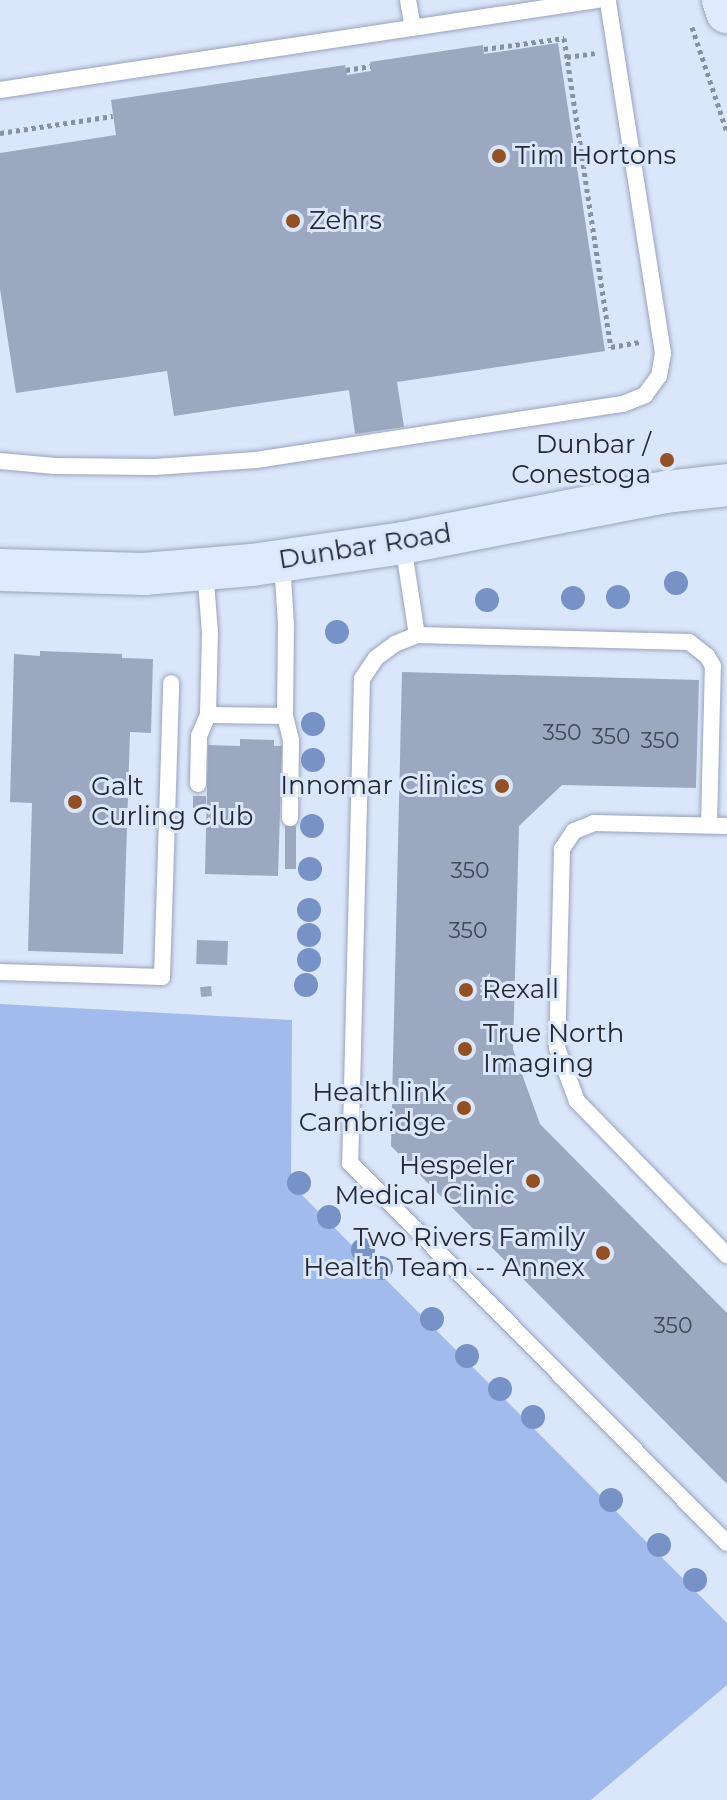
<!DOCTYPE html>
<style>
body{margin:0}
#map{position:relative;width:727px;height:1800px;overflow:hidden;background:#dae6fa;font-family:Montserrat,sans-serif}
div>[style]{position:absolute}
.green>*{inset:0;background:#a0bbec}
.building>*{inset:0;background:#9ba8c0;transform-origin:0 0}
.path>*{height:5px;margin-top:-2.5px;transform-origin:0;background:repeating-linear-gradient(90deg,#8991a1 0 4px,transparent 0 8px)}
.roads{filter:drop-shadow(0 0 2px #97a4bc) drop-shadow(0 0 2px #97a4bc)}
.lane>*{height:16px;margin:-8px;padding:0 8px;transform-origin:8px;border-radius:8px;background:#fff}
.secondary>*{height:42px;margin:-21px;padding:0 21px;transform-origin:21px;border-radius:21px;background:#dfeafe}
.trees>*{width:24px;height:24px;margin:-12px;border-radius:50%;background:#7692c7}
.dots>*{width:22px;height:22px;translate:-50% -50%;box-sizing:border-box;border:4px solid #dae6fa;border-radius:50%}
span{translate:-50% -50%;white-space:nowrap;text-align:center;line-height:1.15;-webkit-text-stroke:6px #dae6fa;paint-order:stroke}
.number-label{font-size:22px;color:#424956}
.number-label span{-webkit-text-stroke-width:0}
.poi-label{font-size:26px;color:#242933}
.left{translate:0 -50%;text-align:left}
.right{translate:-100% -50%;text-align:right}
.street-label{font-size:26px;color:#242933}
</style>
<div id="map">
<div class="green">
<i style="clip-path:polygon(0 1004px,292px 1020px,291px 1184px,727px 1623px,727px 1685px,591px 1800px,0 1800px)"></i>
</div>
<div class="building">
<i style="clip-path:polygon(558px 43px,605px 351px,397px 382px,404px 427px,355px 434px,349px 390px,174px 416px,167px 371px,16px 393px,0 289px,0 153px,116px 135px,111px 100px,345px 65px,347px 75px,371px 71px,370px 62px,483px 45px,484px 54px)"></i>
<i style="clip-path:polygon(40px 651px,122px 654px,122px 658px,153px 659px,151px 733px,130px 732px,123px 954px,28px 951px,32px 803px,10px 802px,14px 654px,40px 656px)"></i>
<i style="clip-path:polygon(402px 672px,699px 680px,696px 788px,562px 785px,519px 826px,513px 1049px,540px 1124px,727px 1313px,727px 1484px,391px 1146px)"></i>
<i style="clip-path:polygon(240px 739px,274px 740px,274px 746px,282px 746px,278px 876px,205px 874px,208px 745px,240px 746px)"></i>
<i style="left:193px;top:796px;width:13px;height:12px"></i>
<i style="left:285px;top:826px;width:11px;height:43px"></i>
<i style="left:197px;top:940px;width:31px;height:24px;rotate:2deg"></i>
<i style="left:211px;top:986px;width:10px;height:11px;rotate:84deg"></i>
</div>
<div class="path">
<i style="left:692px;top:27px;width:111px;rotate:71.6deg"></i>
<i style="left:484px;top:49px;width:81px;rotate:-7.8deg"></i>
<i style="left:564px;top:38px;width:313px;rotate:81.4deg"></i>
<i style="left:611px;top:347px;width:29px;rotate:-10deg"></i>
<i style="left:567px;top:57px;width:28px;rotate:-8deg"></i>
<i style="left:346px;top:70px;width:25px;rotate:-9deg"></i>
<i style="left:0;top:133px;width:114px;rotate:-8.6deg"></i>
</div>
<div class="roads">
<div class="lane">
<i style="left:408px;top:0;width:28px;rotate:80deg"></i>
<i style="left:0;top:90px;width:605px;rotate:-8.56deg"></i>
<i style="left:0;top:461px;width:55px;rotate:5.2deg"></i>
<i style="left:55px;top:466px;width:100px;rotate:0.6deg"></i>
<i style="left:155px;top:467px;width:101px;rotate:-4deg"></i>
<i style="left:256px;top:460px;width:371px;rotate:-8.7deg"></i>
<i style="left:623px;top:404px;width:24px;rotate:-22deg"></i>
<i style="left:645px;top:395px;width:24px;rotate:-54deg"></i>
<i style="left:659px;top:376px;width:23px;rotate:-80deg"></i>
<i style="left:663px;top:353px;width:357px;rotate:-98.9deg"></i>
<i style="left:403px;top:544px;width:92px;rotate:81.3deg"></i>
<i style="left:205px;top:570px;width:62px;rotate:85.4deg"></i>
<i style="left:210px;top:632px;width:83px;rotate:91.4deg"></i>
<i style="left:208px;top:715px;width:77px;rotate:0.7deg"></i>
<i style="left:285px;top:716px;width:91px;rotate:-89.4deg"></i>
<i style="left:286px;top:625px;width:64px;rotate:-93.6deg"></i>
<i style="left:285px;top:716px;width:25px;rotate:76deg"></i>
<i style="left:291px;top:740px;width:78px;rotate:90.7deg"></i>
<i style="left:198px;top:784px;width:48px;rotate:-88.8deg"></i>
<i style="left:199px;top:736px;width:23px;rotate:-67deg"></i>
<i style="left:709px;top:825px;width:159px;rotate:-88.6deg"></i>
<i style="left:713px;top:666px;width:12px;rotate:-121deg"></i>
<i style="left:707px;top:656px;width:23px;rotate:-142deg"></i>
<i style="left:689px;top:642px;width:272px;rotate:-178.5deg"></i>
<i style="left:417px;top:635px;width:24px;rotate:158deg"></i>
<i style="left:395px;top:644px;width:24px;rotate:144deg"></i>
<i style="left:376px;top:658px;width:25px;rotate:124deg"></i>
<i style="left:362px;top:679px;width:484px;rotate:91.4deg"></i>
<i style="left:350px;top:1163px;width:535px;rotate:45.23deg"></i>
<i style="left:727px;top:826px;width:133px;rotate:-178.7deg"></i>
<i style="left:594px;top:823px;width:22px;rotate:158deg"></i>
<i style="left:574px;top:831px;width:22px;rotate:124deg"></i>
<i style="left:562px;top:849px;width:199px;rotate:91.4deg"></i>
<i style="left:557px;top:1048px;width:57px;rotate:69.3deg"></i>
<i style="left:577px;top:1101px;width:215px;rotate:45.8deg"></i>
<i style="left:0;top:972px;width:162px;rotate:1.8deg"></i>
<i style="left:162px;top:977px;width:294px;rotate:-88.2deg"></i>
</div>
<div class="secondary">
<i style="left:723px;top:0;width:13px;rotate:72deg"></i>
<i style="left:0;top:570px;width:144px;rotate:1.6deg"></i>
<i style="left:144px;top:574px;width:108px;rotate:-4.8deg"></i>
<i style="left:252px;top:565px;width:153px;rotate:-8.3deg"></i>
<i style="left:403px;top:543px;width:268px;rotate:-11deg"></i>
<i style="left:666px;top:492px;width:61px;rotate:-6.5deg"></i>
</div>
</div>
<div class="trees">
<i style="left:676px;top:583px"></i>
<i style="left:618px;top:597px"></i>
<i style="left:573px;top:598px"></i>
<i style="left:487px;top:600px"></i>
<i style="left:337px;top:632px"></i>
<i style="left:313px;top:724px"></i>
<i style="left:313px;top:760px"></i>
<i style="left:312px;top:826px"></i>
<i style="left:310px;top:869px"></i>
<i style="left:309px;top:910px"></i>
<i style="left:309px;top:935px"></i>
<i style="left:309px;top:960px"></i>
<i style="left:306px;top:985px"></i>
<i style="left:299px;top:1183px"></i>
<i style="left:329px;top:1217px"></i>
<i style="left:363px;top:1250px"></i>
<i style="left:381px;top:1268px"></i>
<i style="left:432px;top:1319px"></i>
<i style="left:467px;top:1356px"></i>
<i style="left:500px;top:1389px"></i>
<i style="left:533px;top:1417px"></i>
<i style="left:611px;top:1500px"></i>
<i style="left:659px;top:1545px"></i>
<i style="left:695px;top:1580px"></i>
</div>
<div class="dots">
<i style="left:499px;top:156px;background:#945022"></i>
<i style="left:293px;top:221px;background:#945022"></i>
<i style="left:667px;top:460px;background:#945022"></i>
<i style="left:502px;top:786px;background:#945022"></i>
<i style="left:75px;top:802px;background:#945022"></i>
<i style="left:466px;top:990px;background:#945022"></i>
<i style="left:465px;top:1049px;background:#945022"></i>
<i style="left:464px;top:1108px;background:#945022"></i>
<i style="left:533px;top:1181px;background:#945022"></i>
<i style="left:603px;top:1253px;background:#945022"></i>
</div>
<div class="number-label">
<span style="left:562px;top:733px">350</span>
<span style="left:611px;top:737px">350</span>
<span style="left:660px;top:741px">350</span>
<span style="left:470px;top:871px">350</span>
<span style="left:468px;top:931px">350</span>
<span style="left:673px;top:1326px">350</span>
</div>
<div class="poi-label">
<span class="left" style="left:515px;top:156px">Tim Hortons</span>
<span class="left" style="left:309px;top:221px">Zehrs</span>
<span class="right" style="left:651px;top:460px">Dunbar /<br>Conestoga</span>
<span class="right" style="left:484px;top:786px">Innomar Clinics</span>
<span class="left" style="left:91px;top:802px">Galt<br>Curling Club</span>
<span class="left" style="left:482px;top:990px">Rexall</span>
<span class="left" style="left:483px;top:1049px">True North<br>Imaging</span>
<span class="right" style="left:446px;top:1108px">Healthlink<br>Cambridge</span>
<span class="right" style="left:515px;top:1181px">Hespeler<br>Medical Clinic</span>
<span class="right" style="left:585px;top:1253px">Two Rivers Family<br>Health Team -- Annex</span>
</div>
<div class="street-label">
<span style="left:365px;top:547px;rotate:-9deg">Dunbar Road</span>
</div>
</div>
